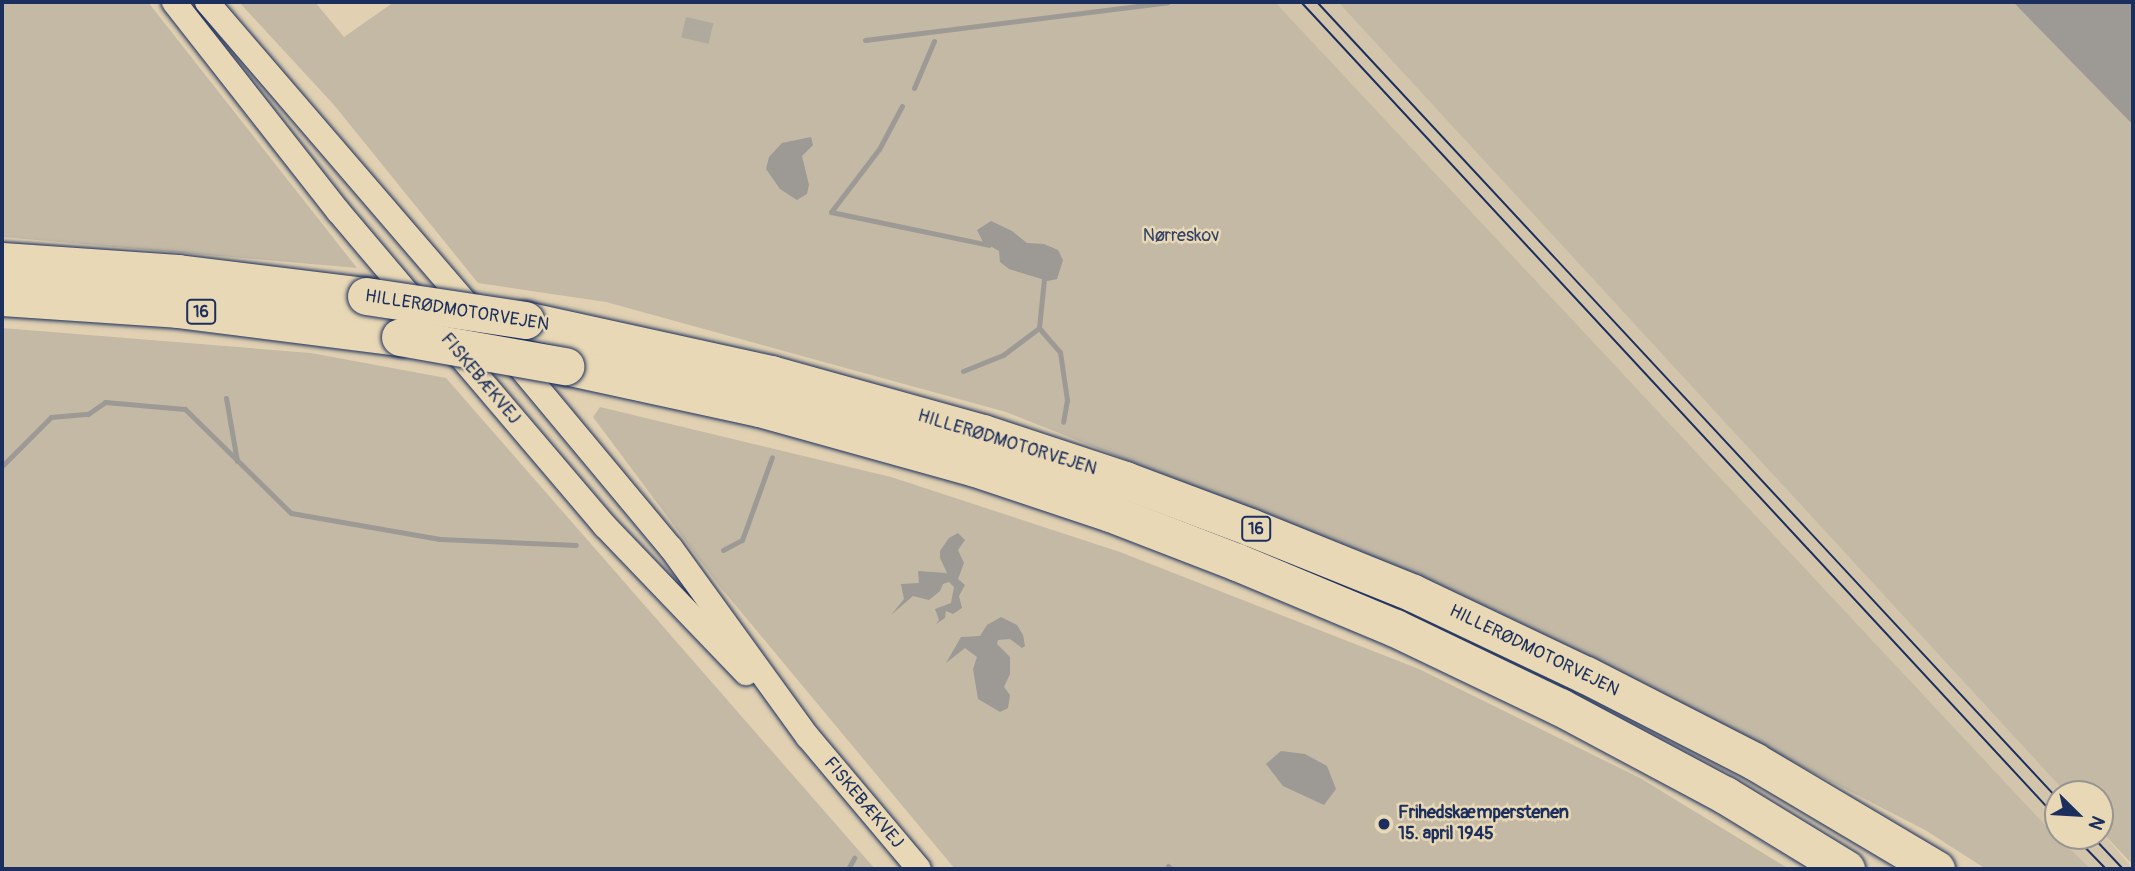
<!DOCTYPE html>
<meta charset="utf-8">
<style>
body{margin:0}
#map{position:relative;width:2135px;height:871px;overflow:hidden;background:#e1d1b2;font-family:Pangolin,sans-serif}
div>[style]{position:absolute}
.built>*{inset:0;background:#d2c5ac}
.green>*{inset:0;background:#c3b9a5}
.water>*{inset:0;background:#9d9995}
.stream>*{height:5px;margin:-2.5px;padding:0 2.5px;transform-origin:2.5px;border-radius:2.5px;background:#9d9995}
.building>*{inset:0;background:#b0a99d;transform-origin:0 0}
.roads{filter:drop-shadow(0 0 2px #1b2f5e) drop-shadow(0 0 2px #1b2f5e)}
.minor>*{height:24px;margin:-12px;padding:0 12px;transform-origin:12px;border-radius:12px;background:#e9d8b5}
.highway>*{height:37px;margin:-18.5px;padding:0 18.5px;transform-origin:18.5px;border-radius:18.5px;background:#e9d8b5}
.tram>*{height:2px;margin:-1px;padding:0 1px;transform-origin:1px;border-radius:1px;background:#1b2f5e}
.bridges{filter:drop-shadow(0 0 2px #1b2f5e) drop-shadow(0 0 2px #1b2f5e)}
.highway-bridge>*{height:37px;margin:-18.5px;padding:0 18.5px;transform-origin:18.5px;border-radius:18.5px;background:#e9d8b5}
.dots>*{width:19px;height:19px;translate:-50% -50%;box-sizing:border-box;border:4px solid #e9d8b5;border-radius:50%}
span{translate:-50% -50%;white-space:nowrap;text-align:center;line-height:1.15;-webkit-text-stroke:5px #e9d8b5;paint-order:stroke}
.shield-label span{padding:2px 5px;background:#e9d8b5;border:2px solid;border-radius:5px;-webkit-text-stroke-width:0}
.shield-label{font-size:16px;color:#1b2f5e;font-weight:700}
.park-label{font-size:18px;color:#344469}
.street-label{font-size:18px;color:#1b2f5e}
.poi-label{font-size:18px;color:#1b2f5e;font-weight:700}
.left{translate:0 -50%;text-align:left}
.frame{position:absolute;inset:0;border:4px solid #1b2f5e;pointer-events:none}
.north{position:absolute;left:2044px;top:780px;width:70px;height:70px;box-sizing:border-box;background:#e9d8b5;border:2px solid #979492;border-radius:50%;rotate:114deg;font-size:19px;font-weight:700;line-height:28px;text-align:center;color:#1b2f5e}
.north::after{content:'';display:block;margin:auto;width:24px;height:32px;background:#1b2f5e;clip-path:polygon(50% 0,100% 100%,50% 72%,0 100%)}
</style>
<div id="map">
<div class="built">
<i style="clip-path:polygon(1275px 2px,1338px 2px,2067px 794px,2058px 794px,2058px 836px,2100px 836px,2100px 830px,2133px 869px,2091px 869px,2048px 828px)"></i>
</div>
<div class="green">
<i style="clip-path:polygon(2px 2px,148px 2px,357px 268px,2px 237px)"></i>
<i style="clip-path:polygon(239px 2px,315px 2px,344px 37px,394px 2px,1275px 2px,2048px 828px,2091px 869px,1986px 869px,1925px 830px,1593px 659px,1291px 525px,1006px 412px,606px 302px,478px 283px,334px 105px)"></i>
<i style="clip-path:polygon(1338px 2px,2013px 2px,2133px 125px,2133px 865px,2100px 830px,2100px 794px,2067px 794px)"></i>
<i style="clip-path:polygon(2px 328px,311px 353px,446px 378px,875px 869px,2px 869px)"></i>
<i style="clip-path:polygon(600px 407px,891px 477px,1120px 552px,1419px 669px,1640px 778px,1789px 869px,955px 869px,717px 583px,593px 417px)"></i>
</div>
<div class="water">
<i style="clip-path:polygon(2013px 2px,2133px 2px,2133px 125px)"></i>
<i style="clip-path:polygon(811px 137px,813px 145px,802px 156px,809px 185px,807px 194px,797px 200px,780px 189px,766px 169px,769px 157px,782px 143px)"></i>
<i style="clip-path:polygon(991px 221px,1012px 231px,1027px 243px,1044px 244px,1058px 250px,1063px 260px,1057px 279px,1048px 281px,1009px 269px,1000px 262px,999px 251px,983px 242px,977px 230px)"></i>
<i style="clip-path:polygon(958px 533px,965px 540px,958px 550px,964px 563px,958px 579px,965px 585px,959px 596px,962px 608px,953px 614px,946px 611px,945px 618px,936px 624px,939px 620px,935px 609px,951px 603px,954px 587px,949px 582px,943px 584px,940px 591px,929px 600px,913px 596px,891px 615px,904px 599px,901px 584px,919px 583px,918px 571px,947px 573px,940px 558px,940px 551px,949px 538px)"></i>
<i style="clip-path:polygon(1001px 617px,1017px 625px,1023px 635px,1025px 646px,1022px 648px,1010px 639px,998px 640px,997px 644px,1010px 657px,1010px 674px,1004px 687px,1010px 695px,1008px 708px,1000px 712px,978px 699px,973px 669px,977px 657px,965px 648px,946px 663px,961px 637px,980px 636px,987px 625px)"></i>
<i style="clip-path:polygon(1281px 751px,1305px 754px,1327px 766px,1336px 789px,1324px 805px,1283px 786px,1266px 764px)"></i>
</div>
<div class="stream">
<i style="left:865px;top:40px;width:305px;rotate:-7.1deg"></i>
<i style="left:914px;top:88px;width:51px;rotate:-66.9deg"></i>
<i style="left:902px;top:106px;width:49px;rotate:118.1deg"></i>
<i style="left:879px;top:149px;width:79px;rotate:127.3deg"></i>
<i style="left:831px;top:212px;width:161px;rotate:11.8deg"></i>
<i style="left:1039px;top:328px;width:32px;rotate:49deg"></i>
<i style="left:1060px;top:352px;width:49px;rotate:81.7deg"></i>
<i style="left:1067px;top:400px;width:22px;rotate:100deg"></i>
<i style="left:963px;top:371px;width:43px;rotate:-21.8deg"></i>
<i style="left:1003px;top:355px;width:45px;rotate:-36.9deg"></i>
<i style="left:1039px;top:328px;width:49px;rotate:-84.2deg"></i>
<i style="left:226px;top:398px;width:64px;rotate:80.1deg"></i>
<i style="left:2px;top:466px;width:69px;rotate:-45deg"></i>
<i style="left:51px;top:417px;width:37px;rotate:-5deg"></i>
<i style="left:88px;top:414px;width:21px;rotate:-35deg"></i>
<i style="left:105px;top:402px;width:80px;rotate:5deg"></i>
<i style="left:185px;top:409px;width:148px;rotate:44.5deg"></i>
<i style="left:291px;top:513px;width:151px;rotate:9.9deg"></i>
<i style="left:440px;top:539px;width:136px;rotate:2.5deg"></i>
<i style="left:723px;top:550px;width:21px;rotate:-28deg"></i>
<i style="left:742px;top:540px;width:88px;rotate:-70.1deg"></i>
<i style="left:1168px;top:866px;width:4px;rotate:45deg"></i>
<i style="left:848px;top:869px;width:13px;rotate:-61deg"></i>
</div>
<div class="building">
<i style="left:686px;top:17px;width:28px;height:21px;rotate:13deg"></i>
</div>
<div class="roads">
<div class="minor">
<i style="left:174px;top:2px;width:266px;rotate:51.9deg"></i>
<i style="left:338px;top:211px;width:127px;rotate:49.8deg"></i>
<i style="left:207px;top:2px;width:414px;rotate:49.3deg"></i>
<i style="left:450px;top:344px;width:239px;rotate:49.6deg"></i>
<i style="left:605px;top:526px;width:204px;rotate:46.2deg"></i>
<i style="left:510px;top:355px;width:251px;rotate:50.2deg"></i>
<i style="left:671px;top:548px;width:233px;rotate:54.1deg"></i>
<i style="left:808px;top:737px;width:172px;rotate:49.9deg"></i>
</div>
<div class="highway">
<i style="left:2px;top:261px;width:176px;rotate:3.9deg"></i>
<i style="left:178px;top:273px;width:189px;rotate:7deg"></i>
<i style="left:2px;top:297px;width:175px;rotate:3.9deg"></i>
<i style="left:177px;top:309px;width:225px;rotate:7.2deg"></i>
<i style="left:525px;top:320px;width:252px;rotate:12.4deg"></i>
<i style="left:771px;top:374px;width:220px;rotate:15.6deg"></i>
<i style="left:983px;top:433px;width:150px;rotate:18.3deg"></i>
<i style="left:1125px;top:480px;width:134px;rotate:20.6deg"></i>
<i style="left:1250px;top:527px;width:176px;rotate:22deg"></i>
<i style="left:1413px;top:593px;width:191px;rotate:25.4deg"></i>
<i style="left:1586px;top:675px;width:189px;rotate:27.1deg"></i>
<i style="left:1754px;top:761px;width:212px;rotate:30.7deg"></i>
<i style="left:565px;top:366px;width:198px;rotate:12.2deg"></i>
<i style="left:759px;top:408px;width:224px;rotate:15.5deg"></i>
<i style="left:975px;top:468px;width:142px;rotate:18.4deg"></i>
<i style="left:1110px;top:513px;width:136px;rotate:21.1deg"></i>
<i style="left:1237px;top:562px;width:171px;rotate:22.7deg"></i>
<i style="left:1395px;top:628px;width:183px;rotate:25.6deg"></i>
<i style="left:1560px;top:707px;width:187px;rotate:28.1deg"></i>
<i style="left:1725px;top:795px;width:142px;rotate:31.4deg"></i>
</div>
</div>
<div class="tram">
<i style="left:1301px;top:2px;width:1114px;rotate:47.18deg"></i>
<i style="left:1317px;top:2px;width:1088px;rotate:47.09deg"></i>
<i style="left:2074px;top:836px;width:46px;rotate:45.9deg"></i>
<i style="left:2092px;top:836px;width:45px;rotate:46.8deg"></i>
</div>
<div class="bridges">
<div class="highway-bridge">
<i style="left:366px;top:296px;width:161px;rotate:8.6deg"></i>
<i style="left:400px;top:337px;width:168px;rotate:10deg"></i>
</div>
</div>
<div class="dots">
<i style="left:1384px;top:824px;background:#1b2f5e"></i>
</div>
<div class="shield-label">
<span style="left:201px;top:312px">16</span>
<span style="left:1256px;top:529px">16</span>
</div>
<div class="park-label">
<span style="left:1181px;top:236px">Nørreskov</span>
</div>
<div class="street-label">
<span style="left:457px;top:311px;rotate:9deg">HILLERØDMOTORVEJEN</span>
<span style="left:480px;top:379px;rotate:50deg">FISKEBÆKVEJ</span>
<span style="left:1007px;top:443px;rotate:17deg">HILLERØDMOTORVEJEN</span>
<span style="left:1534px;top:651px;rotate:26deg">HILLERØDMOTORVEJEN</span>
<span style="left:863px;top:803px;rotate:50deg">FISKEBÆKVEJ</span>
</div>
<div class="poi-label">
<span class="left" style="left:1398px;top:824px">Frihedskæmperstenen<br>15. april 1945</span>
</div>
<div class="frame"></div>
<div class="north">N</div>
</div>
